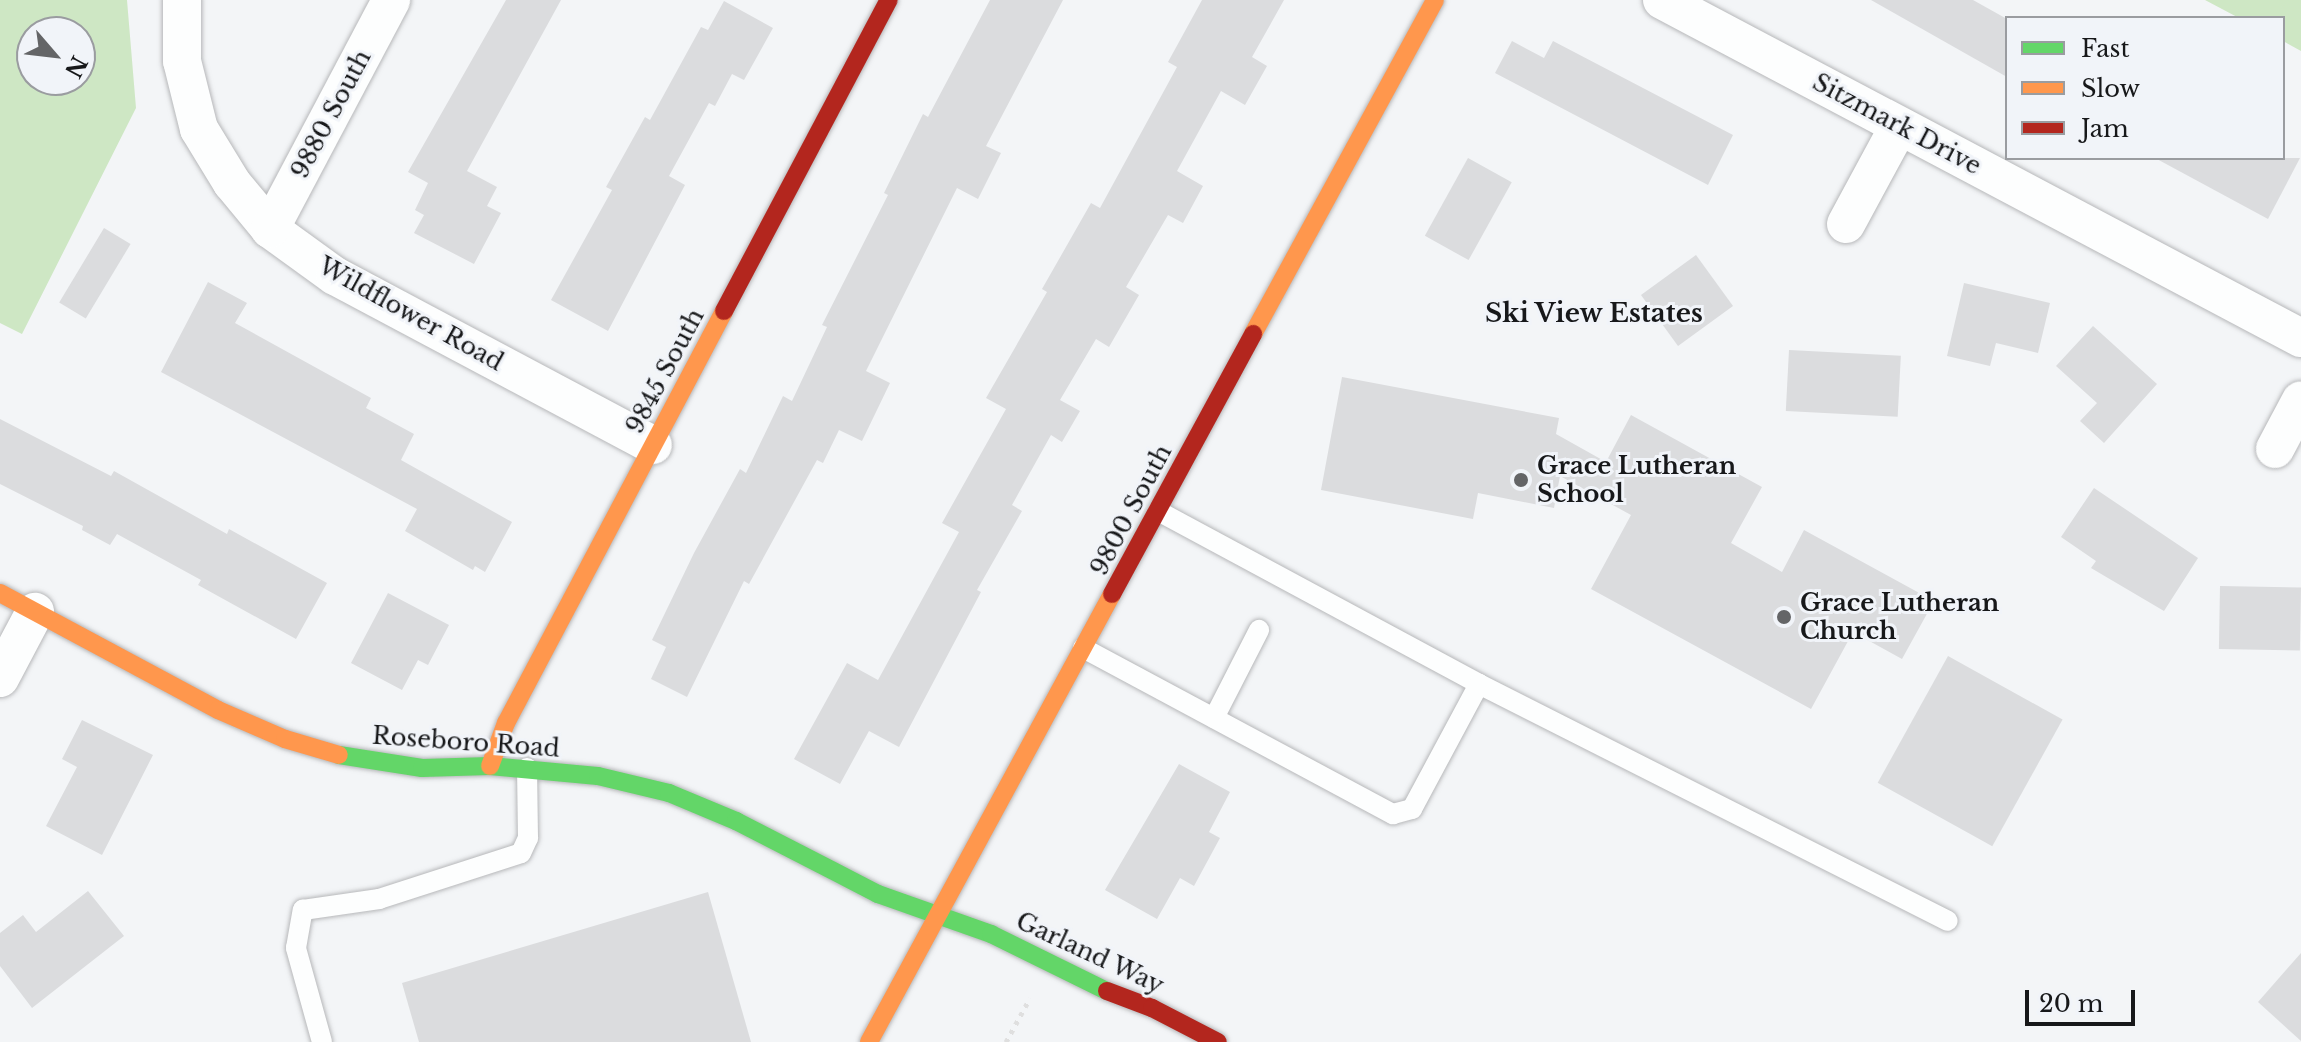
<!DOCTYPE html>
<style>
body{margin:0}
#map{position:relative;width:2301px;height:1042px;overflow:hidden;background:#f3f5f7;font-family:"Libre Baskerville",serif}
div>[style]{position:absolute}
.green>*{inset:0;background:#cee7c4}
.building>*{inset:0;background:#dbdcde;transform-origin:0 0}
.path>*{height:5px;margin-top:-2.5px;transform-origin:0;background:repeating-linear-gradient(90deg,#dfdfdf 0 4px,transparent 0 10px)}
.roads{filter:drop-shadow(0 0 2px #b7b8ba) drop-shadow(0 0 2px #b7b8ba)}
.lane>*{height:20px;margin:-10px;padding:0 10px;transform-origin:10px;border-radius:10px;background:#fdfefe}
.street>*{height:38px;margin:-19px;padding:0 19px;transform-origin:19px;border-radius:19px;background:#fdfefe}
.fast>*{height:18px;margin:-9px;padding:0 9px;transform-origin:9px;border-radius:9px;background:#63d668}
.slow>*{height:18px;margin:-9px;padding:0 9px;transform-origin:9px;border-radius:9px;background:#ff974d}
.jam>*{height:18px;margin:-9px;padding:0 9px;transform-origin:9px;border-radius:9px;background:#b3261e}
.dots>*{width:22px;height:22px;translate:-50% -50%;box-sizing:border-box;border:4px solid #f1f4f9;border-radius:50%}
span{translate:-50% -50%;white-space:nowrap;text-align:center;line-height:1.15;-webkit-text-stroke:6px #f1f4f9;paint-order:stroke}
.street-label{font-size:24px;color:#17181a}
.poi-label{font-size:24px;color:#17181a;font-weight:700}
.left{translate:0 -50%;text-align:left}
.neighbourhood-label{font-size:26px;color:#17181a;font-weight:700}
.legend{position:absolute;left:2005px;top:16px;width:280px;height:144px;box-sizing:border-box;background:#f1f4f9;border:2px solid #9a9ca0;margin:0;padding:10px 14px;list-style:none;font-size:24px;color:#17181a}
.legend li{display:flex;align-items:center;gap:16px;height:40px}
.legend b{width:40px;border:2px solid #9a9ca0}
.north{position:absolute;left:16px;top:16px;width:80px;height:80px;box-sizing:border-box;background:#f1f4f9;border:2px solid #9a9ca0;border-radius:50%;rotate:118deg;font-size:22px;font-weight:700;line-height:32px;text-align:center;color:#17181a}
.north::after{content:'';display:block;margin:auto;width:28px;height:36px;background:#646567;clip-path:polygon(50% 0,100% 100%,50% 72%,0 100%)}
.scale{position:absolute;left:2025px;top:990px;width:110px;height:36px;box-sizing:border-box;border:4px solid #17181a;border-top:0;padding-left:10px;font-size:24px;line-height:28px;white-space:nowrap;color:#17181a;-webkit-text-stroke:6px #f1f4f9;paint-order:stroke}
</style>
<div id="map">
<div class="green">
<i style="clip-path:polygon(evenodd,0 0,127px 0,136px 108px,22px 334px,0 323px,0 0,80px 32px,80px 80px,32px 80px,32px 32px,80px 32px)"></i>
<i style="clip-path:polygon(2205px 0,2301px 0,2301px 51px,2283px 41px,2283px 18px,2239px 18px)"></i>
</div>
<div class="building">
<i style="clip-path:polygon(506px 0,561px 0,467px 171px,497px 187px,487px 206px,501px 213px,474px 264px,414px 233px,424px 215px,415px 210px,428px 183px,408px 172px)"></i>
<i style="clip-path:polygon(990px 0,1063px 0,986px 146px,1001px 153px,978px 199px,957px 188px,866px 371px,890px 383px,862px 441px,839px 430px,823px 463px,817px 460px,749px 584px,744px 581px,687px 697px,651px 679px,666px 647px,652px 640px,694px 553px,740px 469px,746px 473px,783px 396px,792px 401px,827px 327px,822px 325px,888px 195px,884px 193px,923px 114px,928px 117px)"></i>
<i style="clip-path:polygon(1202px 0,1284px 0,1252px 57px,1267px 66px,1245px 105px,1221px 91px,1177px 171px,1203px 186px,1183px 223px,1168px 215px,1126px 287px,1139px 295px,1109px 347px,1096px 339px,1060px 400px,1080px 411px,1062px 442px,1051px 435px,1012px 505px,1022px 511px,977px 590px,981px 592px,899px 747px,869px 731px,840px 784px,794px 759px,847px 663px,878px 680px,959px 532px,942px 523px,1006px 409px,986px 398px,1047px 292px,1042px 289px,1091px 203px,1100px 208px,1177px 67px,1168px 62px)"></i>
<i style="clip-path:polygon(1871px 0,1973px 0,2007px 19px,2007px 77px)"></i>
<i style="clip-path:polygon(724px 1px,773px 28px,744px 80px,732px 74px,715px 106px,709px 103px,669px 176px,685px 185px,608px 331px,551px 300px,612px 190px,606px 187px,645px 117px,650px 120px,701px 27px,708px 30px)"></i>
<i style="clip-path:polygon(1512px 41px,1544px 58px,1553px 41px,1733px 135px,1708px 185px,1495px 73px)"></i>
<i style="left:1468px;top:158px;width:50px;height:89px;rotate:29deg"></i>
<i style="clip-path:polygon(2155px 158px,2300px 158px,2268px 219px)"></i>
<i style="left:104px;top:228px;width:31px;height:87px;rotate:31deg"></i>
<i style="left:1696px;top:255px;width:63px;height:68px;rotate:54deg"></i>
<i style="clip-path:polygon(208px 282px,247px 303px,235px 323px,371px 398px,366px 408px,414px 434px,401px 460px,512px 522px,485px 572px,475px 566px,473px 570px,405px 531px,417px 509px,161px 372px)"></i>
<i style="clip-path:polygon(1964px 283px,2050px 303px,2038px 353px,1996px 343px,1990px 366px,1947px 356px)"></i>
<i style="clip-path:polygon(2093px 326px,2157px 384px,2104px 443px,2080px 421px,2097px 403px,2056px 366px)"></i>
<i style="left:1789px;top:350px;width:112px;height:61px;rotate:3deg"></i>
<i style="clip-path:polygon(1342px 377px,1559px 418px,1556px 434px,1606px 462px,1631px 415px,1762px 487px,1731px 543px,1782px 572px,1804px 530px,1934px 601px,1902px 659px,1853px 632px,1811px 709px,1591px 589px,1631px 515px,1560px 476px,1554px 508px,1478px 493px,1473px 519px,1321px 490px)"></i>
<i style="clip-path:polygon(0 419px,111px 476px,114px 471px,227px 534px,229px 529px,327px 583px,296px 639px,198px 585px,201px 580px,117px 534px,110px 545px,82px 530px,83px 526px,0 484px)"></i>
<i style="clip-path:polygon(2094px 488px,2198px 558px,2164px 611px,2091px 568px,2096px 561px,2061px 537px)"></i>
<i style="left:2220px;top:586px;width:81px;height:63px;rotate:1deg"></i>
<i style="clip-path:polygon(388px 593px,449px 625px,428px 665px,418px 660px,402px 690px,351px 663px)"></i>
<i style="left:1948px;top:656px;width:131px;height:145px;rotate:29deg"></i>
<i style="clip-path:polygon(82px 720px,153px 755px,102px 855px,46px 826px,77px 767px,62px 759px)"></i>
<i style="clip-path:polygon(1179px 764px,1230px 792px,1209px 832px,1220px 838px,1194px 886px,1180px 878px,1157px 919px,1105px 890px)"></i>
<i style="clip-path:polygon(88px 891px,124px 936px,32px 1008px,0 966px,0 933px,23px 915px,36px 932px)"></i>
<i style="clip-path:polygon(708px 892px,751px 1042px,419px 1042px,402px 983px)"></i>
<i style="clip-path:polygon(2301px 953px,2301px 1041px,2258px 1002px)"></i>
</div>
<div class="path">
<i style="left:1006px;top:1042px;width:50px;rotate:-61.4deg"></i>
</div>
<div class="roads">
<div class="lane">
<i style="left:1158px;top:511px;width:365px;rotate:28.3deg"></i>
<i style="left:1479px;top:684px;width:525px;rotate:26.81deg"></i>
<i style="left:1083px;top:648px;width:352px;rotate:28.2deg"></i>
<i style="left:1393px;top:814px;width:20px;rotate:-15deg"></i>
<i style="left:1412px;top:809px;width:142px;rotate:-61.8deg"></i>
<i style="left:1214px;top:718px;width:99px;rotate:-62.9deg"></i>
<i style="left:322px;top:1042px;width:98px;rotate:-105.5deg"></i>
<i style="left:296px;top:948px;width:39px;rotate:-80deg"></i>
<i style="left:303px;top:910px;width:77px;rotate:-8.2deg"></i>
<i style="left:379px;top:899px;width:149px;rotate:-17.9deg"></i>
<i style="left:521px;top:853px;width:17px;rotate:-65deg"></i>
<i style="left:528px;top:838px;width:70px;rotate:-90.8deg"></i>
</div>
<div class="street">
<i style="left:182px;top:0;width:61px;rotate:90deg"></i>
<i style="left:182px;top:61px;width:70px;rotate:76deg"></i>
<i style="left:199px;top:129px;width:63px;rotate:58.6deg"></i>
<i style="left:232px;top:183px;width:60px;rotate:50.4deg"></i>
<i style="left:270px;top:229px;width:80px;rotate:35.9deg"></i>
<i style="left:335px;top:276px;width:360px;rotate:28deg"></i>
<i style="left:1662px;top:0;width:723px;rotate:27.88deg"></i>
<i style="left:1846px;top:224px;width:111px;rotate:-61.6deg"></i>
<i style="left:270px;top:229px;width:259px;rotate:-62.1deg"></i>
<i style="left:2275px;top:449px;width:55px;rotate:-62deg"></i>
<i style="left:0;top:678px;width:75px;rotate:-62.1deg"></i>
</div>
<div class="fast">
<i style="left:339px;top:755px;width:84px;rotate:8.9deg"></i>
<i style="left:422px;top:768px;width:68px;rotate:-1.7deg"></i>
<i style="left:490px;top:766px;width:108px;rotate:5.3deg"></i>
<i style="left:598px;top:776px;width:73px;rotate:13.5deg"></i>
<i style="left:669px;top:793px;width:73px;rotate:22.7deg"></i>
<i style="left:736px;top:821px;width:160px;rotate:27.2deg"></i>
<i style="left:878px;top:894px;width:120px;rotate:19.5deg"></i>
<i style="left:991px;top:934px;width:129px;rotate:26.2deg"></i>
</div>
<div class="slow">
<i style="left:1253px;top:334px;width:380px;rotate:-61.4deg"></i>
<i style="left:0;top:593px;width:247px;rotate:28.2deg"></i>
<i style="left:218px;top:710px;width:73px;rotate:23.4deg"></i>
<i style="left:285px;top:739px;width:56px;rotate:16.5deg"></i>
<i style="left:490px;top:766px;width:46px;rotate:-69.6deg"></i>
<i style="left:506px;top:723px;width:466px;rotate:-62.1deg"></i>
<i style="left:869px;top:1042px;width:510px;rotate:-61.52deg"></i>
</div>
<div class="jam">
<i style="left:724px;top:311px;width:352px;rotate:-62.1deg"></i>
<i style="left:1112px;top:594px;width:296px;rotate:-61.5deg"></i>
<i style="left:1107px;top:991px;width:48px;rotate:20.7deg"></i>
<i style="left:1152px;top:1008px;width:74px;rotate:27.3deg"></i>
</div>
</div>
<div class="dots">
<i style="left:1521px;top:480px;background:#646567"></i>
<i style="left:1784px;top:617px;background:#646567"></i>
</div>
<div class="street-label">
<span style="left:331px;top:114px;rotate:-62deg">9880 South</span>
<span style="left:1897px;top:124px;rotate:28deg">Sitzmark Drive</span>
<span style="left:411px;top:314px;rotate:29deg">Wildflower Road</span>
<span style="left:665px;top:371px;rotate:-62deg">9845 South</span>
<span style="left:1131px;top:510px;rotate:-62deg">9800 South</span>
<span style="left:466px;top:742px;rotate:4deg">Roseboro Road</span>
<span style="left:1090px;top:953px;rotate:25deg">Garland Way</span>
</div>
<div class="poi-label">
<span class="left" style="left:1537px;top:480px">Grace Lutheran<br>School</span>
<span class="left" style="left:1800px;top:617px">Grace Lutheran<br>Church</span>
</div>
<div class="neighbourhood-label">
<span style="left:1594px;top:314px">Ski View Estates</span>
</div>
<ul class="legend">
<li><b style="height:10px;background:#63d668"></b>Fast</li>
<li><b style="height:10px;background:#ff974d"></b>Slow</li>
<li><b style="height:10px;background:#b3261e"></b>Jam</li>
</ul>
<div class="north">N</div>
<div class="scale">20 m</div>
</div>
